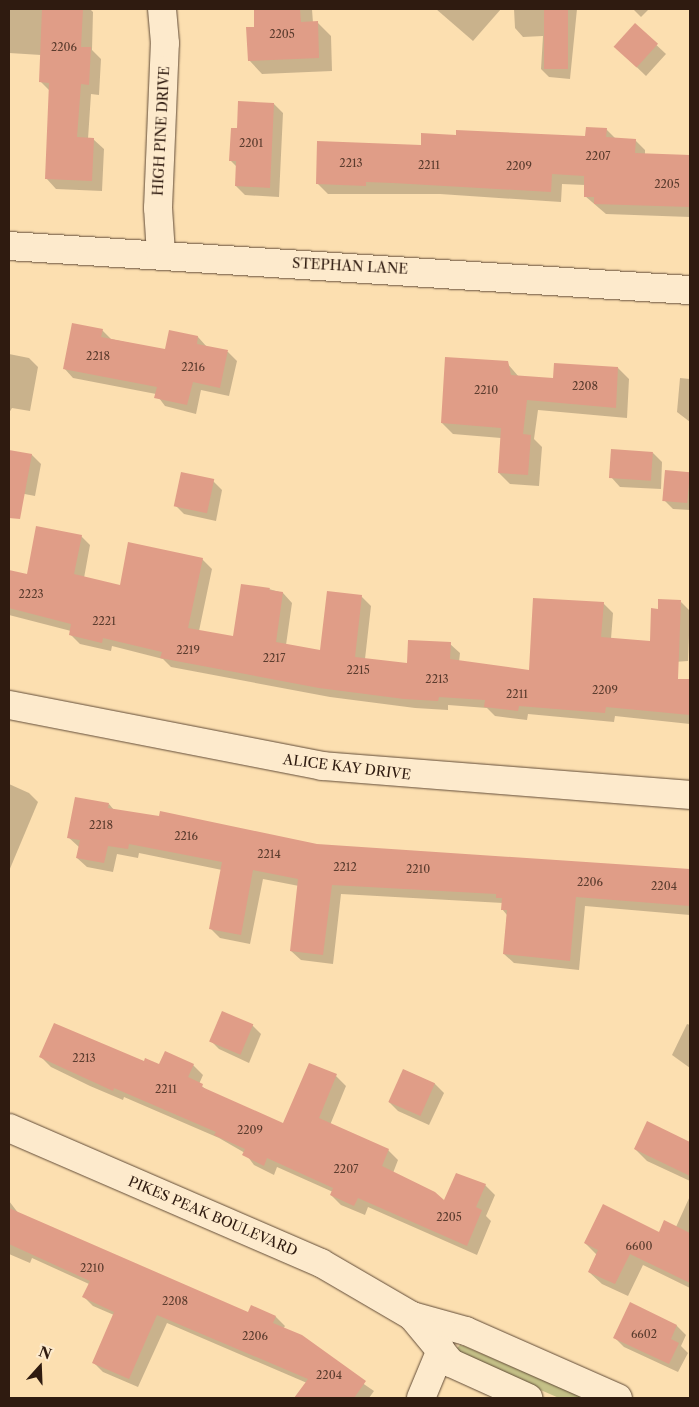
<!DOCTYPE html>
<style>
body{margin:0}
#map{position:relative;width:699px;height:1407px;overflow:hidden;background:#fcdfb0;font-family:"Libre Caslon Text",serif}
div>[style]{position:absolute}
.green>*{inset:0;background:#c4c087}
.shadow>*{inset:0;background:#0003}
.building>*{inset:0;background:#e09d87;transform-origin:0 0}
.roads{filter:drop-shadow(0 0 1px #624c38) drop-shadow(0 0 1px #624c38)}
.minor>*{height:28px;margin:-14px;padding:0 14px;transform-origin:14px;border-radius:14px;background:#fdeacc}
span{translate:-50% -50%;white-space:nowrap;text-align:center;line-height:1.15;-webkit-text-stroke:4px #fdeacc;paint-order:stroke}
.number-label{font-size:11px;color:#5b3c2e}
.number-label span{-webkit-text-stroke-width:0}
.street-label{font-size:14px;color:#2f1b10}
.frame{position:absolute;inset:0;border:10px solid #2f1b10;pointer-events:none}
.north{position:absolute;left:15px;top:1342px;width:50px;height:50px;-webkit-text-stroke:4px #fdeacc;paint-order:stroke;rotate:20deg;font-size:14px;font-weight:700;line-height:20px;text-align:center;color:#2f1b10}
.north::after{content:'';display:block;margin:auto;width:18px;height:22px;background:#2f1b10;clip-path:polygon(50% 0,100% 100%,50% 72%,0 100%)}
</style>
<div id="map">
<div class="green">
<i style="clip-path:polygon(460px 1345px,464px 1346px,584px 1398px,559px 1398px,460px 1355px,457px 1348px)"></i>
</div>
<div class="shadow">
<i style="clip-path:polygon(9px 9px,90px 9px,93px 12px,92px 50px,101px 59px,99px 95px,91px 94px,88px 139px,93px 139px,104px 149px,102px 191px,56px 189px,46px 178px,50px 91px,41px 82px,41px 55px,9px 53px)"></i>
<i style="clip-path:polygon(255px 9px,312px 9px,313px 23px,317px 22px,331px 36px,332px 71px,262px 74px,249px 60px,256px 28px)"></i>
<i style="clip-path:polygon(436px 9px,501px 9px,473px 41px)"></i>
<i style="clip-path:polygon(514px 9px,577px 9px,570px 79px,549px 77px,541px 69px,543px 36px,523px 37px,515px 28px)"></i>
<i style="clip-path:polygon(633px 9px,649px 9px,641px 17px)"></i>
<i style="clip-path:polygon(635px 25px,666px 54px,646px 76px,624px 55px)"></i>
<i style="clip-path:polygon(274px 104px,283px 113px,279px 197px,245px 195px,236px 186px,237px 167px,230px 160px,238px 129px)"></i>
<i style="clip-path:polygon(9px 127px,10px 128px,9px 161px)"></i>
<i style="clip-path:polygon(606px 129px,616px 139px,635px 140px,645px 150px,645px 155px,690px 155px,690px 217px,606px 214px,585px 196px,585px 185px,562px 184px,561px 202px,440px 194px,328px 194px,317px 183px,422px 146px,587px 138px)"></i>
<i style="clip-path:polygon(102px 330px,111px 339px,166px 351px,170px 331px,198px 337px,207px 347px,228px 352px,237px 361px,229px 396px,201px 390px,196px 414px,165px 406px,156px 394px,73px 378px,64px 368px)"></i>
<i style="clip-path:polygon(9px 354px,29px 358px,38px 367px,30px 411px,12px 408px,9px 413px)"></i>
<i style="clip-path:polygon(507px 363px,519px 377px,554px 379px,618px 368px,629px 379px,627px 418px,538px 410px,534px 439px,542px 447px,539px 486px,510px 484px,499px 473px,501px 438px,453px 434px,442px 423px)"></i>
<i style="clip-path:polygon(680px 378px,690px 379px,690px 422px,677px 412px)"></i>
<i style="clip-path:polygon(9px 451px,32px 455px,41px 464px,35px 496px,9px 491px)"></i>
<i style="clip-path:polygon(653px 453px,662px 462px,661px 489px,620px 487px,611px 477px)"></i>
<i style="clip-path:polygon(666px 472px,690px 473px,690px 510px,673px 509px,664px 500px)"></i>
<i style="clip-path:polygon(213px 481px,222px 490px,216px 521px,184px 514px,175px 505px)"></i>
<i style="clip-path:polygon(81px 536px,90px 545px,84px 578px,121px 587px,202px 559px,212px 569px,199px 631px,234px 638px,269px 589px,283px 593px,292px 603px,286px 645px,321px 652px,361px 596px,371px 606px,365px 659px,408px 664px,450px 644px,460px 653px,459px 662px,530px 671px,603px 603px,613px 613px,611px 639px,640px 676px,690px 681px,690px 724px,615px 716px,614px 722px,528px 714px,527px 720px,495px 716px,487px 708px,448px 705px,448px 710px,415px 708px,330px 697px,171px 667px,163px 659px,112px 646px,111px 651px,80px 644px,70px 634px,71px 631px,9px 615px,9px 572px,28px 576px)"></i>
<i style="clip-path:polygon(681px 602px,690px 611px,688px 661px,659px 663px)"></i>
<i style="clip-path:polygon(9px 784px,29px 793px,38px 802px,9px 871px)"></i>
<i style="clip-path:polygon(109px 804px,114px 810px,317px 845px,690px 870px,690px 915px,585px 906px,579px 970px,514px 963px,504px 954px,507px 915px,502px 909px,503px 903px,341px 894px,333px 964px,301px 960px,291px 951px,299px 886px,263px 879px,250px 944px,220px 938px,211px 929px,222px 870px,139px 853px,138px 858px,117px 854px,113px 872px,87px 867px,77px 858px,79px 847px,68px 837px)"></i>
<i style="clip-path:polygon(687px 1024px,690px 1025px,690px 1068px,672px 1055px)"></i>
<i style="clip-path:polygon(252px 1025px,261px 1034px,249px 1063px,219px 1049px,210px 1040px)"></i>
<i style="clip-path:polygon(41px 1057px,160px 1066px,193px 1065px,203px 1075px,199px 1084px,208px 1091px,283px 1124px,336px 1076px,346px 1086px,330px 1125px,388px 1150px,398px 1160px,393px 1173px,444px 1202px,485px 1185px,495px 1195px,486px 1216px,491px 1221px,477px 1255px,368px 1207px,365px 1215px,341px 1205px,331px 1195px,333px 1192px,277px 1167px,274px 1175px,254px 1165px,245px 1153px,219px 1138px,124px 1097px,123px 1100px,90px 1086px,51px 1067px)"></i>
<i style="clip-path:polygon(404px 1070px,435px 1084px,444px 1093px,429px 1125px,398px 1111px,389px 1102px)"></i>
<i style="clip-path:polygon(648px 1123px,690px 1143px,690px 1181px,647px 1161px,635px 1149px)"></i>
<i style="clip-path:polygon(690px 1196px,690px 1288px,643px 1265px,628px 1296px,602px 1284px,589px 1272px,597px 1255px,585px 1243px,660px 1233px,676px 1227px)"></i>
<i style="clip-path:polygon(9px 1201px,19px 1214px,249px 1314px,276px 1317px,285px 1326px,283px 1329px,374px 1391px,369px 1398px,296px 1398px,307px 1383px,167px 1323px,138px 1387px,103px 1372px,94px 1363px,114px 1315px,93px 1306px,84px 1297px,89px 1284px,32px 1258px,30px 1263px,9px 1254px)"></i>
<i style="clip-path:polygon(630px 1304px,677px 1326px,686px 1335px,681px 1346px,688px 1353px,678px 1372px,624px 1347px,615px 1338px)"></i>
</div>
<div class="building">
<i style="clip-path:polygon(42px 9px,83px 9px,81px 47px,91px 47px,89px 85px,81px 84px,77px 137px,94px 138px,92px 181px,45px 179px,49px 83px,39px 82px)"></i>
<i style="clip-path:polygon(254px 9px,300px 9px,301px 22px,318px 21px,319px 58px,248px 61px,246px 27px,254px 27px)"></i>
<i style="left:544px;top:9px;width:24px;height:60px"></i>
<i style="left:635px;top:23px;width:31px;height:32px;rotate:42deg"></i>
<i style="clip-path:polygon(238px 101px,274px 103px,270px 188px,235px 186px,236px 161px,229px 161px,231px 128px,237px 128px)"></i>
<i style="clip-path:polygon(586px 127px,607px 128px,606px 137px,636px 139px,635px 153px,690px 155px,690px 207px,594px 204px,594px 197px,584px 197px,584px 176px,552px 174px,551px 192px,393px 183px,366px 182px,366px 186px,316px 184px,317px 141px,421px 145px,421px 133px,456px 135px,456px 130px,585px 136px)"></i>
<i style="clip-path:polygon(72px 323px,103px 329px,101px 337px,165px 349px,169px 330px,198px 336px,197px 344px,228px 350px,220px 388px,193px 382px,187px 405px,154px 398px,157px 387px,63px 369px)"></i>
<i style="clip-path:polygon(445px 357px,508px 361px,511px 375px,553px 378px,554px 363px,618px 367px,616px 408px,527px 400px,523px 434px,531px 435px,528px 475px,498px 473px,501px 428px,441px 423px)"></i>
<i style="left:611px;top:449px;width:42px;height:29px;rotate:4deg"></i>
<i style="clip-path:polygon(9px 450px,32px 454px,20px 519px,9px 518px)"></i>
<i style="left:665px;top:470px;width:25px;height:31px;rotate:5deg"></i>
<i style="left:181px;top:472px;width:34px;height:35px;rotate:12deg"></i>
<i style="clip-path:polygon(36px 526px,82px 535px,74px 574px,120px 585px,128px 542px,203px 558px,188px 628px,233px 636px,241px 584px,270px 588px,269px 590px,283px 592px,276px 642px,320px 650px,327px 591px,362px 595px,355px 657px,407px 663px,408px 640px,451px 642px,450px 659px,529px 670px,533px 598px,604px 602px,601px 637px,650px 641px,651px 608px,658px 609px,658px 599px,681px 600px,678px 679px,690px 679px,690px 715px,606px 707px,605px 713px,519px 706px,518px 711px,484px 707px,485px 700px,439px 697px,438px 701px,404px 699px,319px 688px,160px 658px,162px 652px,103px 638px,102px 643px,69px 635px,71px 624px,9px 608px,9px 570px,27px 574px)"></i>
<i style="clip-path:polygon(75px 797px,109px 803px,108px 808px,159px 816px,160px 811px,317px 844px,690px 869px,690px 906px,576px 897px,570px 961px,503px 954px,507px 910px,501px 910px,502px 898px,496px 898px,496px 894px,332px 885px,323px 955px,290px 951px,298px 879px,253px 870px,241px 935px,209px 929px,222px 862px,129px 844px,128px 849px,108px 846px,104px 863px,76px 858px,80px 840px,67px 838px)"></i>
<i style="left:222px;top:1011px;width:34px;height:33px;rotate:23deg"></i>
<i style="clip-path:polygon(54px 1023px,144px 1061px,145px 1058px,159px 1064px,165px 1051px,194px 1064px,188px 1077px,203px 1084px,202px 1087px,283px 1123px,309px 1063px,337px 1074px,319px 1118px,389px 1149px,382px 1166px,435px 1192px,444px 1200px,456px 1173px,486px 1184px,476px 1207px,482px 1210px,467px 1246px,358px 1198px,354px 1206px,330px 1195px,333px 1188px,267px 1158px,264px 1166px,242px 1155px,245px 1149px,214px 1135px,216px 1132px,114px 1088px,113px 1091px,39px 1057px)"></i>
<i style="left:403px;top:1069px;width:35px;height:36px;rotate:24deg"></i>
<i style="clip-path:polygon(647px 1121px,690px 1142px,690px 1176px,634px 1149px)"></i>
<i style="clip-path:polygon(603px 1204px,659px 1232px,664px 1220px,690px 1233px,690px 1283px,630px 1254px,615px 1284px,588px 1272px,598px 1250px,584px 1243px)"></i>
<i style="clip-path:polygon(9px 1208px,248px 1312px,251px 1305px,276px 1316px,273px 1323px,302px 1335px,366px 1381px,354px 1398px,294px 1398px,308px 1379px,157px 1315px,129px 1379px,92px 1363px,114px 1312px,82px 1297px,90px 1281px,9px 1244px)"></i>
<i style="clip-path:polygon(630px 1302px,677px 1325px,671px 1339px,679px 1343px,669px 1364px,613px 1338px)"></i>
</div>
<div class="roads">
<div class="minor">
<i style="left:9px;top:246px;width:682px;rotate:3.7deg"></i>
<i style="left:161px;top:254px;width:46px;rotate:-93.7deg"></i>
<i style="left:158px;top:208px;width:165px;rotate:-87.6deg"></i>
<i style="left:165px;top:43px;width:34px;rotate:-95deg"></i>
<i style="left:9px;top:705px;width:319px;rotate:11deg"></i>
<i style="left:322px;top:766px;width:369px;rotate:4.5deg"></i>
<i style="left:9px;top:1128px;width:340px;rotate:23.4deg"></i>
<i style="left:321px;top:1263px;width:105px;rotate:30.2deg"></i>
<i style="left:412px;top:1316px;width:56px;rotate:15.5deg"></i>
<i style="left:466px;top:1331px;width:166px;rotate:23.8deg"></i>
<i style="left:412px;top:1316px;width:61px;rotate:50.3deg"></i>
<i style="left:451px;top:1363px;width:85px;rotate:24.4deg"></i>
<i style="left:421px;top:1398px;width:52px;rotate:-67.4deg"></i>
</div>
</div>
<div class="number-label">
<span style="left:282px;top:34px">2205</span>
<span style="left:64px;top:47px">2206</span>
<span style="left:251px;top:143px">2201</span>
<span style="left:598px;top:156px">2207</span>
<span style="left:351px;top:163px">2213</span>
<span style="left:429px;top:165px">2211</span>
<span style="left:519px;top:166px">2209</span>
<span style="left:667px;top:184px">2205</span>
<span style="left:98px;top:356px">2218</span>
<span style="left:193px;top:367px">2216</span>
<span style="left:585px;top:386px">2208</span>
<span style="left:486px;top:390px">2210</span>
<span style="left:31px;top:594px">2223</span>
<span style="left:104px;top:621px">2221</span>
<span style="left:188px;top:650px">2219</span>
<span style="left:274px;top:658px">2217</span>
<span style="left:358px;top:670px">2215</span>
<span style="left:437px;top:679px">2213</span>
<span style="left:605px;top:690px">2209</span>
<span style="left:517px;top:694px">2211</span>
<span style="left:101px;top:825px">2218</span>
<span style="left:186px;top:836px">2216</span>
<span style="left:269px;top:854px">2214</span>
<span style="left:345px;top:867px">2212</span>
<span style="left:418px;top:869px">2210</span>
<span style="left:590px;top:882px">2206</span>
<span style="left:664px;top:886px">2204</span>
<span style="left:84px;top:1058px">2213</span>
<span style="left:166px;top:1089px">2211</span>
<span style="left:250px;top:1130px">2209</span>
<span style="left:346px;top:1169px">2207</span>
<span style="left:449px;top:1217px">2205</span>
<span style="left:639px;top:1246px">6600</span>
<span style="left:92px;top:1268px">2210</span>
<span style="left:175px;top:1301px">2208</span>
<span style="left:644px;top:1334px">6602</span>
<span style="left:255px;top:1336px">2206</span>
<span style="left:329px;top:1375px">2204</span>
</div>
<div class="street-label">
<span style="left:161px;top:131px;rotate:-87deg">HIGH PINE DRIVE</span>
<span style="left:350px;top:266px;rotate:3deg">STEPHAN LANE</span>
<span style="left:347px;top:767px;rotate:7deg">ALICE KAY DRIVE</span>
<span style="left:213px;top:1216px;rotate:23deg">PIKES PEAK BOULEVARD</span>
</div>
<div class="frame"></div>
<div class="north">N</div>
</div>
